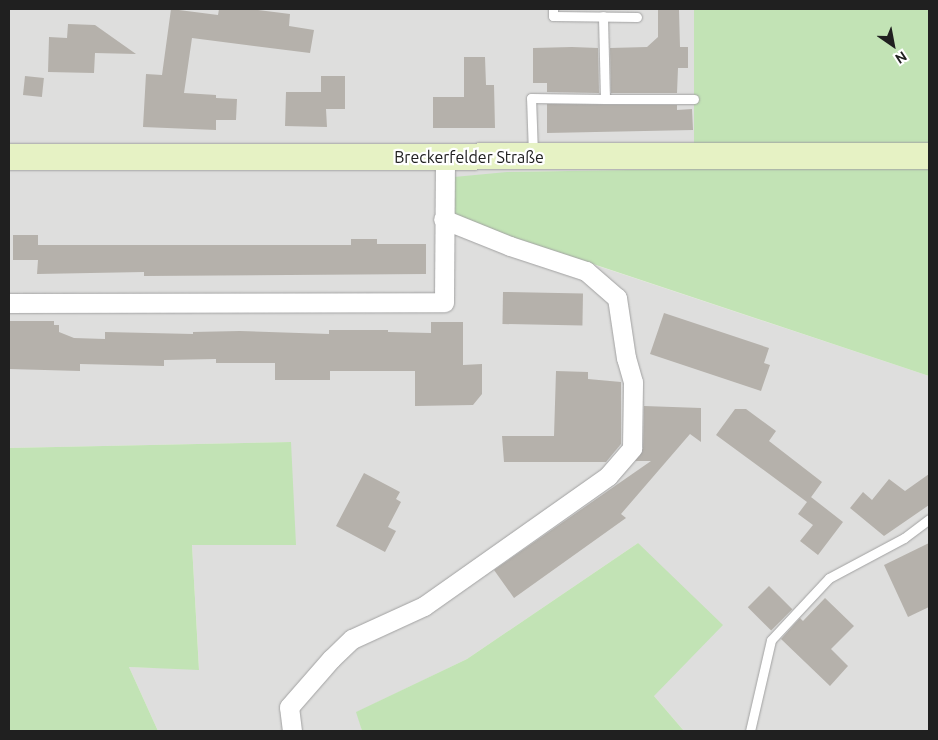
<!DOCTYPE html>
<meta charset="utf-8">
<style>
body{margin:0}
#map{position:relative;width:938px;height:740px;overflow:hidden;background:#f0efe8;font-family:Ubuntu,sans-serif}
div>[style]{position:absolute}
.residential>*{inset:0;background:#dededd}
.grass>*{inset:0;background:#c2e3b5;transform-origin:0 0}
.building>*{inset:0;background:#b5b1ab;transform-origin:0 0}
.roads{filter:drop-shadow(0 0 1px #a1a1a1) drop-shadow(0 0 1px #a1a1a1)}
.lane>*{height:9px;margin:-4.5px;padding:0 4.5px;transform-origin:4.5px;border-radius:4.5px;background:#fff}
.street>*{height:19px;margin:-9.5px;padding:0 9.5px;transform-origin:9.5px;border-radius:9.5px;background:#fff}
.secondary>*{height:26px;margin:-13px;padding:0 13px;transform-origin:13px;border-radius:13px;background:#e6f2c4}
span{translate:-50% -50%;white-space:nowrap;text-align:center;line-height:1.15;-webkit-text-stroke:4.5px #fff;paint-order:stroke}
.street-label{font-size:16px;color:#202020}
.frame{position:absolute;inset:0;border:10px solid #202020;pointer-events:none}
.north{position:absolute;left:868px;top:20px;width:50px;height:50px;-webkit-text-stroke:4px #fff;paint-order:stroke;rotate:147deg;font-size:14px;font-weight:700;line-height:20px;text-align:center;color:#202020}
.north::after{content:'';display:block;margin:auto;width:18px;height:22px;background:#202020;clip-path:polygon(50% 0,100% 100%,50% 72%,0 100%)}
</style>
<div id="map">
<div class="residential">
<i style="clip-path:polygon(9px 9px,694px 9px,708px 169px,507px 172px,559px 253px,929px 376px,929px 731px,684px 731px,654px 696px,638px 543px,467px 659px,357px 712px,362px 731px,158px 731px,129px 667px,199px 669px,192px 545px,291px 442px,9px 448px)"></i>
</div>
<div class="grass">
<i style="left:694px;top:9px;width:235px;height:134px"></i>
<i style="clip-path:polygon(808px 167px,929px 167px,929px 376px,452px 217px,454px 177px,507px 172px)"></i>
<i style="clip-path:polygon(291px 442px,296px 545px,192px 545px,199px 670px,129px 667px,158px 731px,9px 731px,9px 448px)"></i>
<i style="clip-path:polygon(638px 543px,723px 625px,654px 696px,684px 731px,362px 731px,356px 712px,467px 659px)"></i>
</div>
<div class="building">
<i style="clip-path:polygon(171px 9px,218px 15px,219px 9px,249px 9px,290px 14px,289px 26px,314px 30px,310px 53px,192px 38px,184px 93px,216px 95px,216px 98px,237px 99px,236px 120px,216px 120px,216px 130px,143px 127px,146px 74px,162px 75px)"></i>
<i style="clip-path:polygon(658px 10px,679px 10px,680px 47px,688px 47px,688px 68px,678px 68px,677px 93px,611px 93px,610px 48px,647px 47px,658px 37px)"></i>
<i style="clip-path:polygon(68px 24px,95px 25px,136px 54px,95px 53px,94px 73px,48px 72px,49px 37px,67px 38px)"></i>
<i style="clip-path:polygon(572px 47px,598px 48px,599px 93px,547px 92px,547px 83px,533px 83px,533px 48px)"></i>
<i style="clip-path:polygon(464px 57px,485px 57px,486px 85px,494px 85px,495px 128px,433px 128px,433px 97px,464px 97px)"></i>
<i style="left:25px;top:76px;width:19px;height:19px;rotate:6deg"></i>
<i style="clip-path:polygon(321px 76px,345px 76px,345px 109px,326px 109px,327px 127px,285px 126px,286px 92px,321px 92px)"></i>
<i style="clip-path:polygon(547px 104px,677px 105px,677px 110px,692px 109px,693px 130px,547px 133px)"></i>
<i style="clip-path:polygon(13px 235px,38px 235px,38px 255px,38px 245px,351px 245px,351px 239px,377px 239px,377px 244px,426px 244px,426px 274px,144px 276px,144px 272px,37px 274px,38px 260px,13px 260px)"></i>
<i style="left:503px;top:292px;width:80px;height:32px;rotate:1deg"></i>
<i style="clip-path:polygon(664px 313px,769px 348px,764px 363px,770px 365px,761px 391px,650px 354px)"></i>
<i style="clip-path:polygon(9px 321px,54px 321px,54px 325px,59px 325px,59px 332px,74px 338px,105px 339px,105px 332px,193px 334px,193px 332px,240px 331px,329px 334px,329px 330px,388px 330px,388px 332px,431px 333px,431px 322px,463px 322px,463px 365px,482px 364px,482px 394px,473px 405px,415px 406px,415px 371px,330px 371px,330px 380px,275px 380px,275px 363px,216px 363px,216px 359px,164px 360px,164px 366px,80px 364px,80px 371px,9px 369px)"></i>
<i style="clip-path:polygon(556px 371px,588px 372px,588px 379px,621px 382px,621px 444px,606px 462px,504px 462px,502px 436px,554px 436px)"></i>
<i style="clip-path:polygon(644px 406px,701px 408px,701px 442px,690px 434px,621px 514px,626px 518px,514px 598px,494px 570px,651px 461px,635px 461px,643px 448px)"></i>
<i style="clip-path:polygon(735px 409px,746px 409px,776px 431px,769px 441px,822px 482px,809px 500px,811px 497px,843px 522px,818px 555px,800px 541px,813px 525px,798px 514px,807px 502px,716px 435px)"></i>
<i style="clip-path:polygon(364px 473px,400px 492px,396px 499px,401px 502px,388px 527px,396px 531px,385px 552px,336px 526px)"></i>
<i style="clip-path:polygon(929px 474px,929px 505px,884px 536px,850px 508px,863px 492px,872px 500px,889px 479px,905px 491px)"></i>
<i style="clip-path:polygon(929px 543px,929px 607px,908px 617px,884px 565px)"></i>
<i style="left:769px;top:586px;width:33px;height:30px;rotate:45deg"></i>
<i style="clip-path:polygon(825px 598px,854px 626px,831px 649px,848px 666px,830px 686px,781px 639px,800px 618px,803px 621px)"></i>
</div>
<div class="roads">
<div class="lane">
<i style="left:553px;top:9px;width:7px;rotate:90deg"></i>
<i style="left:553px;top:16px;width:84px;rotate:0.7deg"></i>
<i style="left:605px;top:99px;width:89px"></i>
<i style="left:533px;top:154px;width:56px;rotate:-92deg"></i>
<i style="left:531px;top:98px;width:74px;rotate:0.8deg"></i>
<i style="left:605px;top:99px;width:83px;rotate:-91.4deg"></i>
<i style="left:750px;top:731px;width:93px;rotate:-77deg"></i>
<i style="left:771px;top:640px;width:85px;rotate:-46.9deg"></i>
<i style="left:829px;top:578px;width:85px;rotate:-28.1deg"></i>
<i style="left:904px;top:538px;width:31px;rotate:-37deg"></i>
</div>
<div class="street">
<i style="left:9px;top:303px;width:435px;rotate:-0.1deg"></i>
<i style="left:444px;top:302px;width:145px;rotate:-89.6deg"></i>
<i style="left:292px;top:731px;width:24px;rotate:-97deg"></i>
<i style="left:289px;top:707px;width:64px;rotate:-48.8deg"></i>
<i style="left:331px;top:659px;width:29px;rotate:-44deg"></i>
<i style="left:352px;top:639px;width:79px;rotate:-24.6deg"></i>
<i style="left:424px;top:606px;width:225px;rotate:-35.2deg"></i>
<i style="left:608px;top:476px;width:37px;rotate:-49deg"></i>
<i style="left:632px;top:448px;width:66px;rotate:-89.1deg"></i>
<i style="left:633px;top:382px;width:25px;rotate:-106deg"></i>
<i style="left:626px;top:358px;width:61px;rotate:-98.5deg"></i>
<i style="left:617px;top:298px;width:41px;rotate:-138.9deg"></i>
<i style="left:586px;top:271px;width:80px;rotate:-161.8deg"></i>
<i style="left:510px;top:246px;width:72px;rotate:-158.1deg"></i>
</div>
<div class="secondary">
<i style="left:9px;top:157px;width:920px;rotate:-0.06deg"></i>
</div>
</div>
<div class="street-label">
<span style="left:469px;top:157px">Breckerfelder Straße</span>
</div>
<div class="frame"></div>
<div class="north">N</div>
</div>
